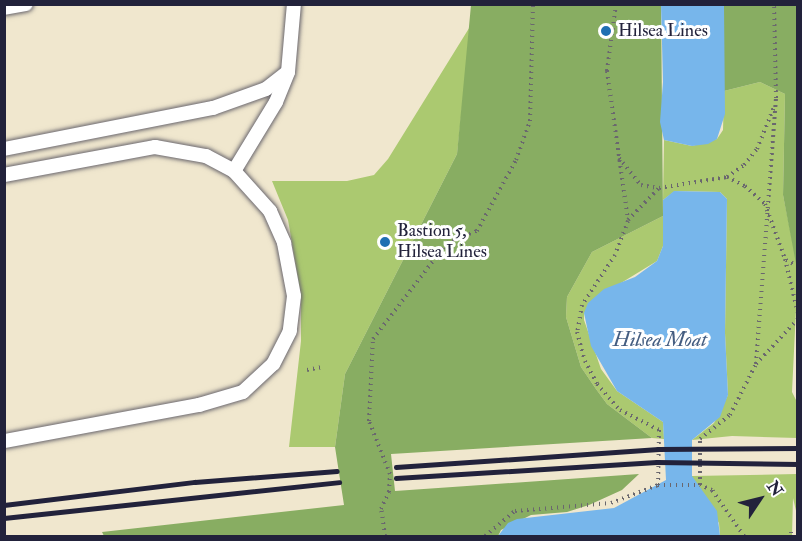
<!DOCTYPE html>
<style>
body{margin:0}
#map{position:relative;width:802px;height:541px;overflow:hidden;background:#f0e7ce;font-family:"IM FELL Double Pica",serif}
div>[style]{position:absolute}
.green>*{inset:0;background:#abc970}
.forest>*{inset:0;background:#88ad62}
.water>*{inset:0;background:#77b6eb}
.path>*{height:4px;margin-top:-2px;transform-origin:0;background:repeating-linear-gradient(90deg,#6a676e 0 1.5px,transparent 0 6px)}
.roads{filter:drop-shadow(0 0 2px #6a676e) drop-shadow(0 0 2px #6a676e)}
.lane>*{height:14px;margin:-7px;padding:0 7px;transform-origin:7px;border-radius:7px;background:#fff}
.rail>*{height:4.5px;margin:-2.25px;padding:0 2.25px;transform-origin:2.25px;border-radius:2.25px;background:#22223b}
.dots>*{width:16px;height:16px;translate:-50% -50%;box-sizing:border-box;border:3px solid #fff;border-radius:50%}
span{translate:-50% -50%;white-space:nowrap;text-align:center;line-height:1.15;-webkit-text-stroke:6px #fff;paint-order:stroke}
.poi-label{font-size:18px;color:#22223b}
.left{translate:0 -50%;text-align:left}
.water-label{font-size:20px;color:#445d81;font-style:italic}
.frame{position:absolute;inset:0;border:6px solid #22223b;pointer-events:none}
.north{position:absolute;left:730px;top:469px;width:60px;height:60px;-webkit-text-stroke:4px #fff;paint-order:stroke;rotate:55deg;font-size:16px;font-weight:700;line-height:24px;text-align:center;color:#22223b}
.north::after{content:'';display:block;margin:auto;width:21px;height:27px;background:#22223b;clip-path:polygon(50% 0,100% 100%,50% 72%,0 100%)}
</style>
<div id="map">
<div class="green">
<i style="clip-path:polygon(471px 25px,457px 154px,345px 374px,335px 447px,289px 447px,301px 341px,301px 295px,288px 220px,272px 181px,347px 181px,374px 175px,388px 159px)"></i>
<i style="clip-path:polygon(760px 82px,785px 94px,783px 195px,798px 269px,792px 392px,797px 402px,797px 438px,732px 436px,692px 440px,714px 423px,728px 395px,725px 333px,727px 199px,720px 192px,675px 191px,663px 200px,664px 140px,692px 146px,717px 139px,723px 130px,724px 91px)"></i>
<i style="clip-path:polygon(663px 216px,663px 246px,657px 261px,621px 283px,584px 313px,584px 320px,601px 369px,617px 391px,663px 422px,664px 439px,652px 438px,607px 404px,596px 389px,581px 367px,566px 317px,567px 297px,592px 252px)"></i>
<i style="clip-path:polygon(797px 474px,797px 515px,793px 498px,792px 536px,720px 536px,719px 523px,691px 480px,692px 476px)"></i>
</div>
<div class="forest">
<i style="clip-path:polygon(471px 5px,661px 5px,663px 216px,592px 252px,567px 297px,566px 317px,581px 367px,596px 389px,607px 404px,652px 438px,391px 454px,395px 491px,639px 474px,622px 490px,589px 505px,567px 512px,531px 515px,501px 530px,498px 536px,104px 536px,102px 532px,344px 505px,335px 447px,345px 374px,457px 154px)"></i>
<i style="clip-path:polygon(724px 5px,797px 5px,797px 269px,783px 195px,785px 94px,760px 82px,724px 91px)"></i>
</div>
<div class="water">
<i style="clip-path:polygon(661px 5px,724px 5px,725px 114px,717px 139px,708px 144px,692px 146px,664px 140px,660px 122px,663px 82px)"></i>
<i style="clip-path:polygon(674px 191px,720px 192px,727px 199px,725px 333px,728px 395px,720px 417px,692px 440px,692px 476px,717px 511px,720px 536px,498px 536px,508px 523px,517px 519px,614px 508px,666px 480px,663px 422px,617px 391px,591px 346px,584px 313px,588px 303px,604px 289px,635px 277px,657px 261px,663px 246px,663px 200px)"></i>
</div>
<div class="path">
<i style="left:616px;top:4px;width:68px;rotate:97.7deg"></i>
<i style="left:607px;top:71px;width:151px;rotate:82deg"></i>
<i style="left:628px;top:221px;width:36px;rotate:111deg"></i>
<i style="left:615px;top:255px;width:60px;rotate:123.4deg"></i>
<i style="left:582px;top:305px;width:27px;rotate:100deg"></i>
<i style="left:577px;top:332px;width:30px;rotate:75deg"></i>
<i style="left:585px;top:361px;width:26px;rotate:62deg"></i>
<i style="left:597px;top:384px;width:35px;rotate:49deg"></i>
<i style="left:620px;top:410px;width:44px;rotate:27.1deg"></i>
<i style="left:659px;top:430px;width:55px;rotate:91deg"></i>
<i style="left:619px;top:158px;width:35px;rotate:51deg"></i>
<i style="left:641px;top:185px;width:17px;rotate:10deg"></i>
<i style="left:727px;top:177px;width:21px;rotate:-35deg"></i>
<i style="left:744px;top:165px;width:21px;rotate:-51deg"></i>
<i style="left:757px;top:149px;width:45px;rotate:-68deg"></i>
<i style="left:628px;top:220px;width:45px;rotate:-45.9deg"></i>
<i style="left:659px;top:188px;width:69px;rotate:-9.2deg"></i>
<i style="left:727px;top:177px;width:20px;rotate:27deg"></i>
<i style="left:745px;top:186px;width:27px;rotate:42deg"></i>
<i style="left:765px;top:204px;width:59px;rotate:70deg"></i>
<i style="left:785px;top:259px;width:56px;rotate:76.5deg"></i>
<i style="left:786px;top:260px;width:13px;rotate:27deg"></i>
<i style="left:756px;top:364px;width:267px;rotate:-85.7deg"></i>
<i style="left:776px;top:98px;width:94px;rotate:-91.2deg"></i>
<i style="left:307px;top:370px;width:15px;rotate:-11deg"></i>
<i style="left:791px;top:532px;width:4px;rotate:90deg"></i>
<i style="left:385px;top:536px;width:27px;rotate:-98deg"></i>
<i style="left:381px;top:509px;width:19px;rotate:-65deg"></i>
<i style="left:389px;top:492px;width:18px;rotate:-87deg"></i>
<i style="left:390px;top:474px;width:57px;rotate:-111.6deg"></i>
<i style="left:369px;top:421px;width:82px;rotate:-87.2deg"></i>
<i style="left:373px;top:339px;width:121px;rotate:-52.4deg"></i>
<i style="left:447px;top:243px;width:32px;rotate:-22deg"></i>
<i style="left:477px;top:231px;width:81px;rotate:-61.2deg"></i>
<i style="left:516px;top:160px;width:41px;rotate:-70.3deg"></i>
<i style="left:530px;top:121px;width:117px;rotate:-88.5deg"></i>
<i style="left:485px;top:536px;width:39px;rotate:-40deg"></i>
<i style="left:515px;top:511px;width:96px;rotate:-4.8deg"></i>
<i style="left:611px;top:503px;width:50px;rotate:-21deg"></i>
<i style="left:658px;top:485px;width:42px"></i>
<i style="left:744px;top:536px;width:56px;rotate:-124.8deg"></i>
<i style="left:712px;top:490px;width:13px;rotate:-157deg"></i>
<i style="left:700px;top:485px;width:46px;rotate:-90deg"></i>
<i style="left:700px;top:439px;width:38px;rotate:-39deg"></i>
<i style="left:730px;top:415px;width:57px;rotate:-63deg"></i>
<i style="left:756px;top:364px;width:62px;rotate:-47deg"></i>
</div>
<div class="roads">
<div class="lane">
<i style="left:4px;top:8px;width:22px;rotate:-10deg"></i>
<i style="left:4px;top:149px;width:213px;rotate:-11.1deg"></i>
<i style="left:213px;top:108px;width:56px;rotate:-19.7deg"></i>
<i style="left:266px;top:89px;width:28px;rotate:-38deg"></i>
<i style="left:234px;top:171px;width:81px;rotate:-58.7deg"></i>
<i style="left:276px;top:102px;width:32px;rotate:-68deg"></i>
<i style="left:288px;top:72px;width:68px;rotate:-85deg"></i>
<i style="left:4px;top:175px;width:154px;rotate:-10.5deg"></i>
<i style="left:155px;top:147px;width:52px;rotate:10deg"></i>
<i style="left:206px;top:156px;width:32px;rotate:28deg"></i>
<i style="left:234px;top:171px;width:54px;rotate:48deg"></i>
<i style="left:270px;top:211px;width:35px;rotate:66deg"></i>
<i style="left:284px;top:243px;width:54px;rotate:79.3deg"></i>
<i style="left:294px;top:296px;width:35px;rotate:97deg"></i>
<i style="left:290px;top:331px;width:37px;rotate:117deg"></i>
<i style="left:273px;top:364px;width:41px;rotate:137deg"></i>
<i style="left:243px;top:392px;width:46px;rotate:163.5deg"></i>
<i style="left:199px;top:405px;width:198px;rotate:169.5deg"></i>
</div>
</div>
<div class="rail">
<i style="left:396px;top:467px;width:263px;rotate:-3.9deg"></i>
<i style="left:658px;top:449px;width:140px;rotate:-0.4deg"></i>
<i style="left:396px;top:478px;width:261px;rotate:-3.5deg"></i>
<i style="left:657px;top:462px;width:141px;rotate:0.8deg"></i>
<i style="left:4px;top:505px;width:192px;rotate:-6.9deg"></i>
<i style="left:195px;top:482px;width:142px;rotate:-4.4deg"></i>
<i style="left:4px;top:518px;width:337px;rotate:-6.1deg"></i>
</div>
<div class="dots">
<i style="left:606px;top:31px;background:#1f6fb2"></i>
<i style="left:385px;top:242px;background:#1f6fb2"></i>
</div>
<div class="poi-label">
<span class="left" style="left:618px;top:31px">Hilsea Lines</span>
<span class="left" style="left:397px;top:242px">Bastion 5,<br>Hilsea Lines</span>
</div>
<div class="water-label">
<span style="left:660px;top:339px">Hilsea Moat</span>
</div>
<div class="frame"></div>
<div class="north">N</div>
</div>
